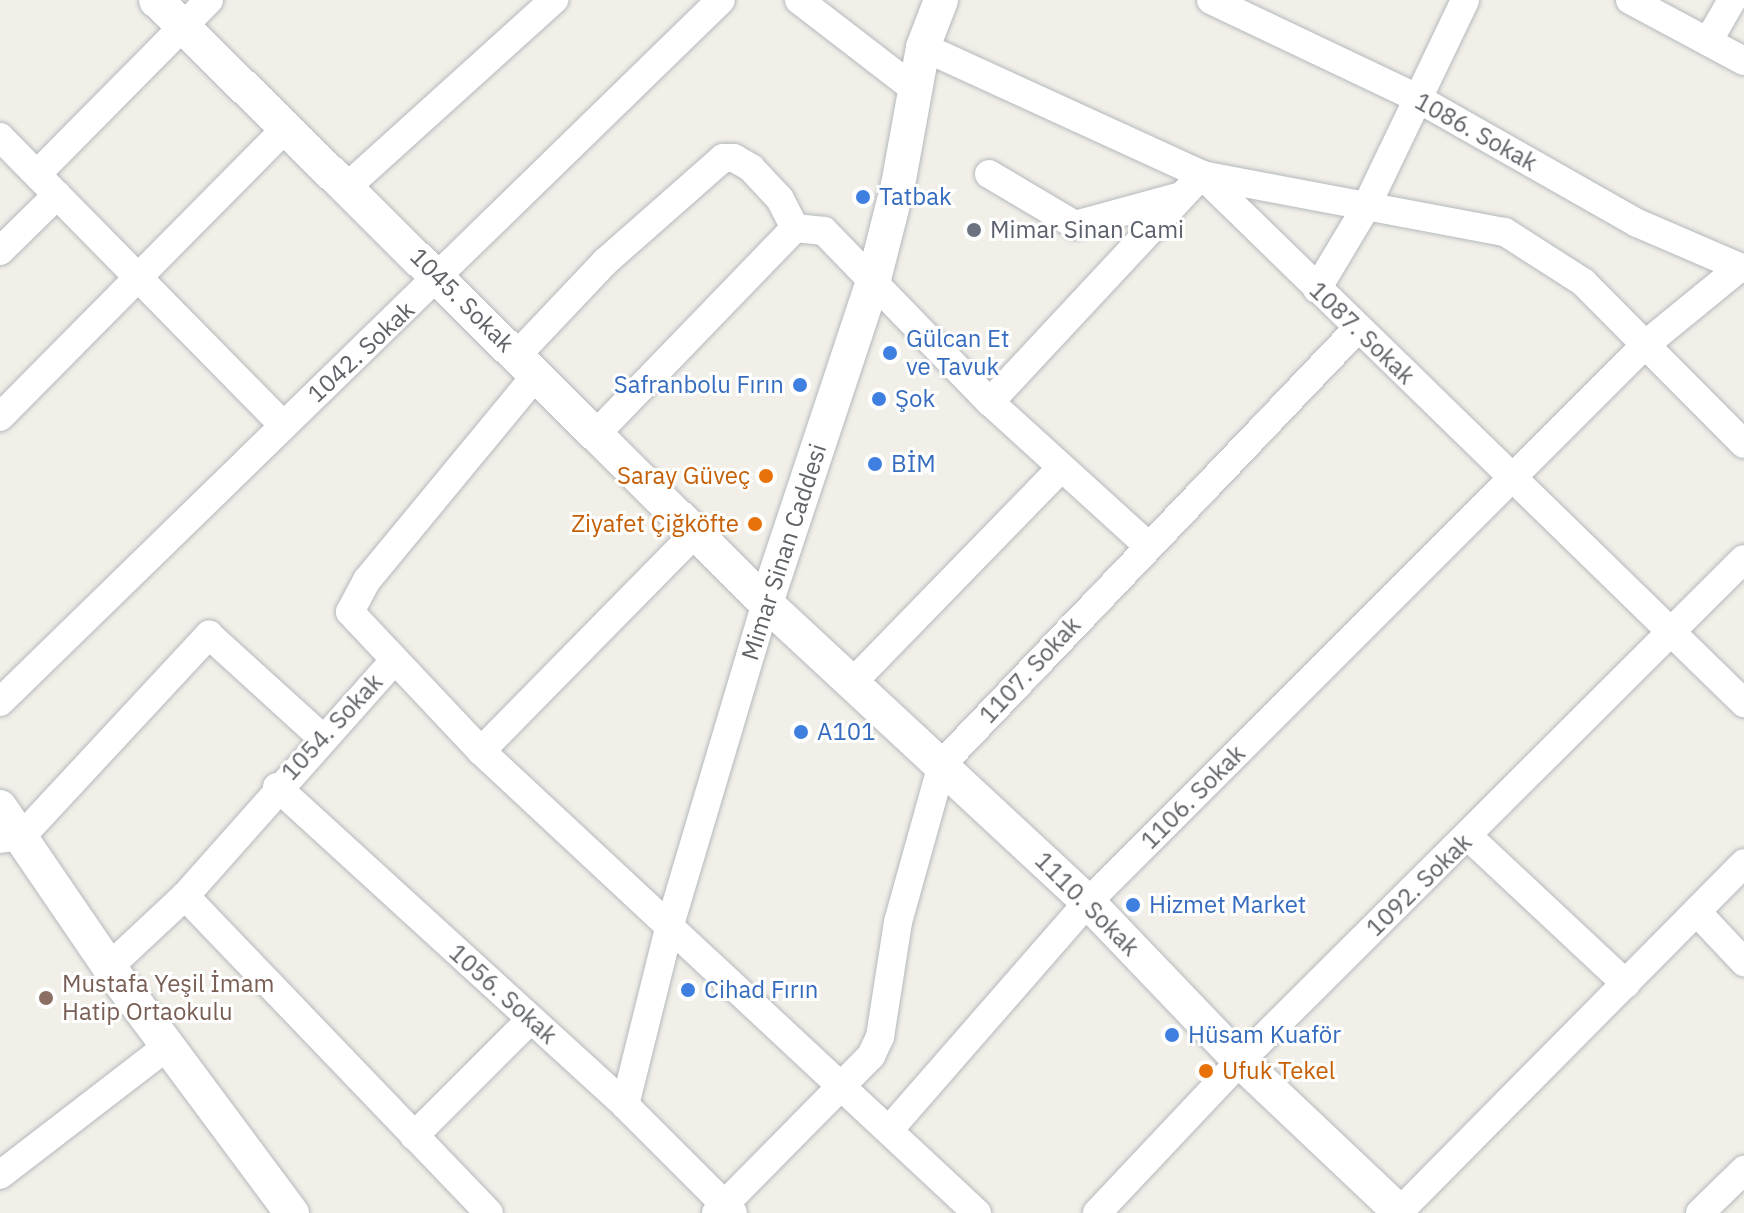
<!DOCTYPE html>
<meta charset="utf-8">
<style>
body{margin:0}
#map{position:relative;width:1744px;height:1213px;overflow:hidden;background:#f1efe8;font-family:"IBM Plex Sans",sans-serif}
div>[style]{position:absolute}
.roads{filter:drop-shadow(0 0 2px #b5b8bc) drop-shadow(0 0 2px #b5b8bc)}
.minor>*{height:28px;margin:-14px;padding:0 14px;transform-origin:14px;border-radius:14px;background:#fff}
.tertiary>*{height:34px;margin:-17px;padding:0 17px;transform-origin:17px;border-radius:17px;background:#fff}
.dots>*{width:22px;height:22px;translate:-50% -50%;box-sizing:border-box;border:4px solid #fff;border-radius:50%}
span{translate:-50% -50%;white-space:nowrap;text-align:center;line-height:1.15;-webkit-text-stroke:6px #fff;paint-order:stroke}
.street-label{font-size:24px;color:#5f6368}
.shop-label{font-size:24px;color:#366cbe}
.left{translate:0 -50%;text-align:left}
.right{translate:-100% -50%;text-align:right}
.worship-label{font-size:24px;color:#5b616d}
.food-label{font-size:24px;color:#c56008}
.education-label{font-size:24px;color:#785e54}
</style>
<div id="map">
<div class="roads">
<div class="minor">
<i style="left:799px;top:0;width:148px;rotate:37.6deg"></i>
<i style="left:1211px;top:0;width:228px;rotate:25.4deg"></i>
<i style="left:1417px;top:98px;width:253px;rotate:29.6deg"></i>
<i style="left:1637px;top:223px;width:116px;rotate:23.3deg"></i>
<i style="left:1630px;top:0;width:129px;rotate:28.2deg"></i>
<i style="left:1709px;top:40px;width:46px;rotate:-60.1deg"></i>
<i style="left:923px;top:47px;width:307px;rotate:24.6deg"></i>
<i style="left:1202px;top:175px;width:757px;rotate:44.25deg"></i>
<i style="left:0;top:137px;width:404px;rotate:45.5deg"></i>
<i style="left:38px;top:173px;width:243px;rotate:-45.3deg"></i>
<i style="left:989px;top:174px;width:100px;rotate:30.7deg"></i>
<i style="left:1075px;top:225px;width:110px;rotate:-15.3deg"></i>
<i style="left:348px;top:186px;width:278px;rotate:-42.1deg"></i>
<i style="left:0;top:251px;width:80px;rotate:-44.5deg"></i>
<i style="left:1317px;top:289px;width:96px;rotate:-59.1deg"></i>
<i style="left:1366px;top:207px;width:229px;rotate:-64.4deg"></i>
<i style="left:518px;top:354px;width:127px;rotate:-46.6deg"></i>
<i style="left:605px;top:262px;width:157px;rotate:-41.4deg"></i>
<i style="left:723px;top:158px;width:11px"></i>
<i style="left:734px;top:158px;width:20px;rotate:30deg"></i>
<i style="left:751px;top:168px;width:42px;rotate:46.9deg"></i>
<i style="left:780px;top:199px;width:33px;rotate:63deg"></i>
<i style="left:537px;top:374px;width:267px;rotate:129.5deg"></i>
<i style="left:367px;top:580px;width:36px;rotate:118deg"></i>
<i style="left:350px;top:612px;width:191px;rotate:46.7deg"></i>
<i style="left:481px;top:751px;width:678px;rotate:42.97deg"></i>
<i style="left:990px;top:402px;width:311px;rotate:-47deg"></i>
<i style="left:1202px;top:175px;width:308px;rotate:10.7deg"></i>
<i style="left:1505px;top:232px;width:93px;rotate:32.7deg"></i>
<i style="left:1583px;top:282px;width:228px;rotate:45.2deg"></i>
<i style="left:0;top:417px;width:408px;rotate:-45.3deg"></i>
<i style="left:597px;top:433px;width:285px;rotate:-46deg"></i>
<i style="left:795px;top:228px;width:29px;rotate:6deg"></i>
<i style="left:824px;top:231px;width:238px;rotate:45.9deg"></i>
<i style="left:990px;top:402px;width:212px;rotate:42.3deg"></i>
<i style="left:852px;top:683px;width:300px;rotate:-45.8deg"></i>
<i style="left:0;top:702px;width:1006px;rotate:-44.24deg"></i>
<i style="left:481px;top:751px;width:305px;rotate:-45.5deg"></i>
<i style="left:277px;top:787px;width:473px;rotate:42.4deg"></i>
<i style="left:626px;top:1106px;width:151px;rotate:45deg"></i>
<i style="left:1469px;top:837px;width:215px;rotate:43.1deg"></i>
<i style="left:0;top:839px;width:22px;rotate:-8deg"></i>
<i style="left:22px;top:836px;width:275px;rotate:-47.1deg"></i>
<i style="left:209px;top:635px;width:153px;rotate:42.3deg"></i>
<i style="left:185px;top:896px;width:439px;rotate:46.2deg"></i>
<i style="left:1697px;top:912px;width:69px;rotate:46.8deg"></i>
<i style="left:109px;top:967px;width:104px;rotate:-43.1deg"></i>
<i style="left:185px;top:896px;width:313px;rotate:-48.4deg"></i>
<i style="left:625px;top:1105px;width:182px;rotate:-76deg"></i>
<i style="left:669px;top:928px;width:339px;rotate:-73.4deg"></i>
<i style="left:889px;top:1130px;width:303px;rotate:-48.9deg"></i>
<i style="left:1088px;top:902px;width:788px;rotate:-45deg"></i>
<i style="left:1645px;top:345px;width:122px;rotate:-39.3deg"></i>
<i style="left:414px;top:1136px;width:165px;rotate:-45deg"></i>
<i style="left:0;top:1175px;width:213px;rotate:-37.6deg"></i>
<i style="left:716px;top:1213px;width:221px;rotate:-45.4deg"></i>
<i style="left:871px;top:1056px;width:21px;rotate:-65deg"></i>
<i style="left:880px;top:1037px;width:116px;rotate:-81.1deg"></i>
<i style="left:898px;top:922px;width:164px;rotate:-74.4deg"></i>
<i style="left:942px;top:764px;width:603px;rotate:-46.34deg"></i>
<i style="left:1097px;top:1213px;width:209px;rotate:-46.7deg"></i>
<i style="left:1240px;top:1061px;width:711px;rotate:-44.89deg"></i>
<i style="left:1398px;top:1213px;width:492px;rotate:-45.3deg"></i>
<i style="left:1700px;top:1213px;width:62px;rotate:-44.3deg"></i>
</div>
<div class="tertiary">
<i style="left:156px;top:0;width:858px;rotate:44.67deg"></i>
<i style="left:766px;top:603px;width:439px;rotate:42.9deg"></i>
<i style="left:1088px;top:902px;width:220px;rotate:46.3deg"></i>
<i style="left:1240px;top:1061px;width:221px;rotate:43.4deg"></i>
<i style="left:766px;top:603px;width:342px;rotate:-71.6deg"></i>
<i style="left:874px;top:279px;width:97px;rotate:-75.7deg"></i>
<i style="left:898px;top:185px;width:140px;rotate:-79.7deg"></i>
<i style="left:923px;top:47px;width:50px;rotate:-69deg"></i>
<i style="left:0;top:807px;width:194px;rotate:55.7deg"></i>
<i style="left:109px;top:967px;width:307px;rotate:53.4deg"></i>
</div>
</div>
<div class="dots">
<i style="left:863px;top:197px;background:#3f7fe0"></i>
<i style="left:974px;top:230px;background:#6b7280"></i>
<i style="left:890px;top:353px;background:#3f7fe0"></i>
<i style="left:800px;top:385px;background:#3f7fe0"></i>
<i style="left:879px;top:399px;background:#3f7fe0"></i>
<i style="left:875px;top:464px;background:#3f7fe0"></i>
<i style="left:766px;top:476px;background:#e8710a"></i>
<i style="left:755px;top:524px;background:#e8710a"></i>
<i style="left:801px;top:732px;background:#3f7fe0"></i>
<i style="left:1133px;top:905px;background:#3f7fe0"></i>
<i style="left:688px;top:990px;background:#3f7fe0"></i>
<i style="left:46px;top:998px;background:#8d6e63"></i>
<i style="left:1172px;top:1035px;background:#3f7fe0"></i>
<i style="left:1206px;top:1071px;background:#e8710a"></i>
</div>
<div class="street-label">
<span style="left:1476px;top:132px;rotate:29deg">1086. Sokak</span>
<span style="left:462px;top:300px;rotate:45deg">1045. Sokak</span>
<span style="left:1362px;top:333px;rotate:44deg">1087. Sokak</span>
<span style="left:361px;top:352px;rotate:-43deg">1042. Sokak</span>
<span style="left:784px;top:552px;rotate:-72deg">Mimar Sinan Caddesi</span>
<span style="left:1030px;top:670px;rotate:-47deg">1107. Sokak</span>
<span style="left:332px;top:727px;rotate:-47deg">1054. Sokak</span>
<span style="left:1193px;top:797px;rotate:-45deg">1106. Sokak</span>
<span style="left:1419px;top:885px;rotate:-44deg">1092. Sokak</span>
<span style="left:1087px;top:904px;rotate:45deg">1110. Sokak</span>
<span style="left:503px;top:994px;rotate:42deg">1056. Sokak</span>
</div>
<div class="shop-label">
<span class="left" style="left:879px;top:197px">Tatbak</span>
<span class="left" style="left:906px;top:353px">Gülcan Et<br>ve Tavuk</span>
<span class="right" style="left:784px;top:385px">Safranbolu Fırın</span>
<span class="left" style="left:895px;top:399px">Şok</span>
<span class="left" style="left:891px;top:464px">BİM</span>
<span class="left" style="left:817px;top:732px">A101</span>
<span class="left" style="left:1149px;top:905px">Hizmet Market</span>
<span class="left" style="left:704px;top:990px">Cihad Fırın</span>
<span class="left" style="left:1188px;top:1035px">Hüsam Kuaför</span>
</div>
<div class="worship-label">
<span class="left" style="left:990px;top:230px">Mimar Sinan Cami</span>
</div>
<div class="food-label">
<span class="right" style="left:750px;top:476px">Saray Güveç</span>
<span class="right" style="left:739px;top:524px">Ziyafet Çiğköfte</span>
<span class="left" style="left:1222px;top:1071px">Ufuk Tekel</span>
</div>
<div class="education-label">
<span class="left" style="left:62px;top:998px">Mustafa Yeşil İmam<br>Hatip Ortaokulu</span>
</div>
</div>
